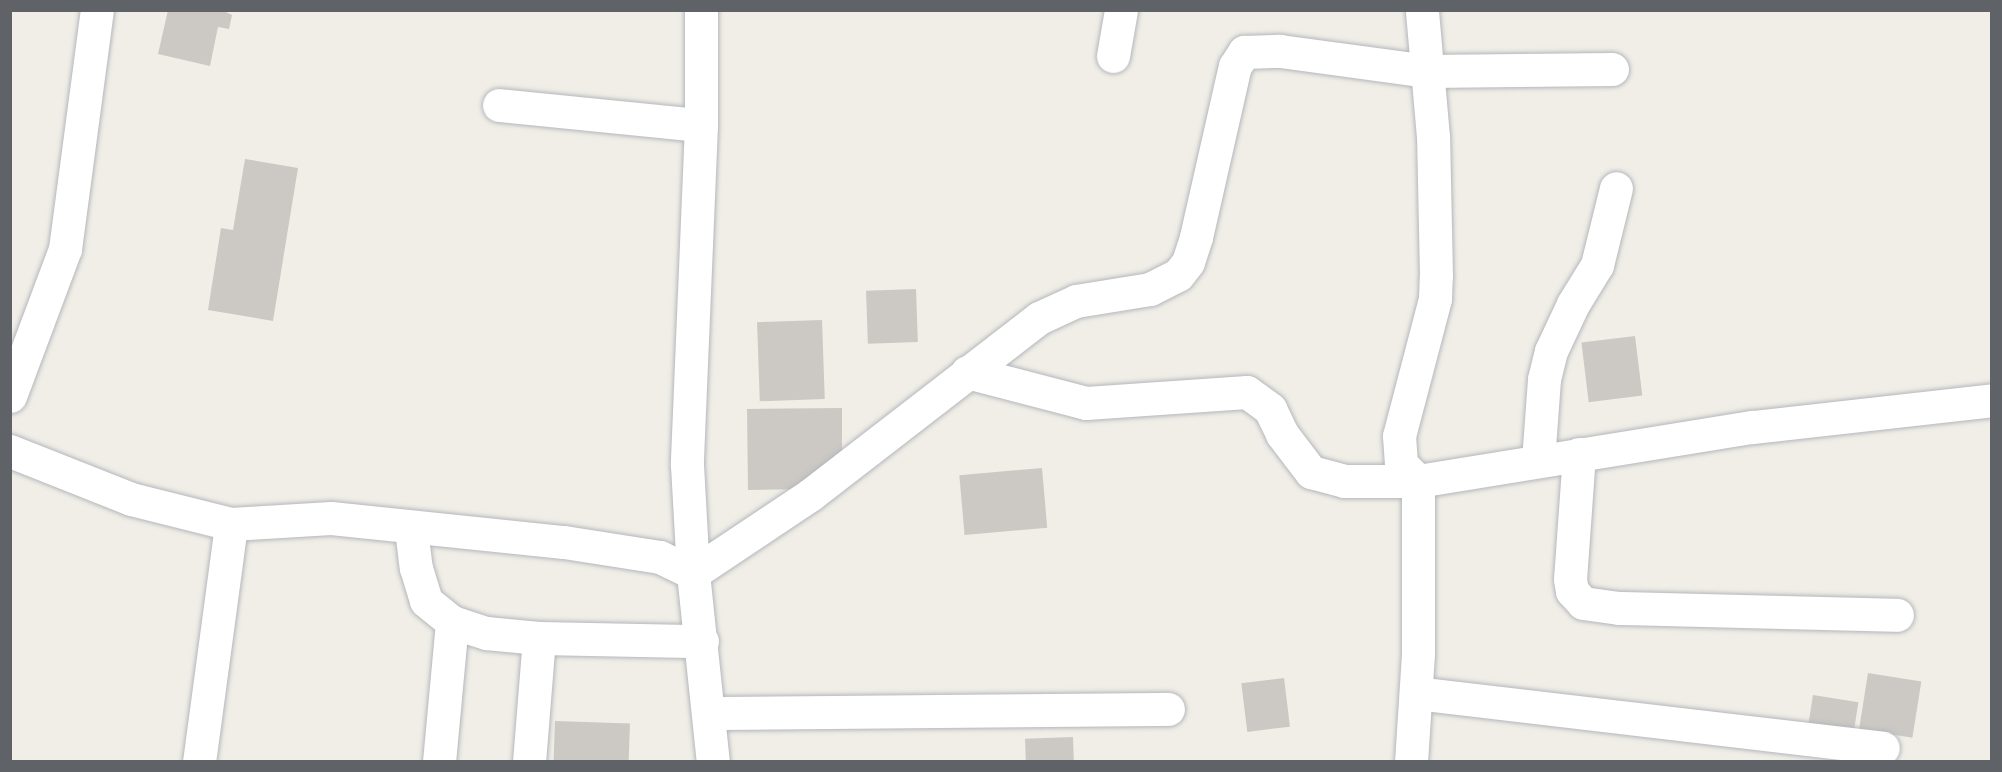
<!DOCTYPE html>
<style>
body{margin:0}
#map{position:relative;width:2002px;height:772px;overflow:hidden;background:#f0eee7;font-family:"Varela Round",sans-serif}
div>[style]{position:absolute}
.building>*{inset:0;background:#ccc9c4;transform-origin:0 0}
.roads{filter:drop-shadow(0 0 2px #b4b7bb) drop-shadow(0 0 2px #b4b7bb)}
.minor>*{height:33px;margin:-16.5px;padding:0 16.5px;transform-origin:16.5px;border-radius:16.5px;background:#fff}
span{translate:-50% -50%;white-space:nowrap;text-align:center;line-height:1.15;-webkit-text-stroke:4.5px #fff;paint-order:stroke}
.frame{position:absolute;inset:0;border:12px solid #5f6267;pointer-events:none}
</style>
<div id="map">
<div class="building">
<i style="clip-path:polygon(168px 10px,222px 10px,232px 15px,229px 29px,218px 27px,210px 66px,158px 54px)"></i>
<i style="clip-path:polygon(245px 159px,298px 168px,273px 321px,208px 310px,221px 228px,233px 230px)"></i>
<i style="left:916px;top:289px;width:53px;height:50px;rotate:88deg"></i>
<i style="left:822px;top:320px;width:79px;height:65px;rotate:88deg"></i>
<i style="left:1635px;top:336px;width:60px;height:54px;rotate:83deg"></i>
<i style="clip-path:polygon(842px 408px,842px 463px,811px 489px,748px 490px,747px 409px)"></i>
<i style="left:1042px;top:468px;width:60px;height:83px;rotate:85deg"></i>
<i style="left:1868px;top:673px;width:54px;height:57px;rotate:9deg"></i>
<i style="left:1284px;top:678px;width:49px;height:43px;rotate:83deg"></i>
<i style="left:1813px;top:695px;width:46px;height:29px;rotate:9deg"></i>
<i style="left:555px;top:721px;width:75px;height:41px;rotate:2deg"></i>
<i style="left:1073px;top:737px;width:25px;height:48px;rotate:88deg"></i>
</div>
<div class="roads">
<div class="minor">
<i style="left:701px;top:10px;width:115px;rotate:90deg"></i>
<i style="left:701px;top:125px;width:340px;rotate:92.4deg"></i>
<i style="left:687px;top:465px;width:108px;rotate:86.8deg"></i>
<i style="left:693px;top:573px;width:190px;rotate:84deg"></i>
<i style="left:1113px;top:56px;width:47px;rotate:-80.1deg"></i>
<i style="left:499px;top:105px;width:203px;rotate:5.7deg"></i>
<i style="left:967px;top:372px;width:123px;rotate:14.6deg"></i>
<i style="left:1086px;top:403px;width:161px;rotate:-3.9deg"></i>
<i style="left:1247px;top:392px;width:29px;rotate:36deg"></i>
<i style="left:1270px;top:409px;width:28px;rotate:64deg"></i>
<i style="left:1282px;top:434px;width:48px;rotate:52.7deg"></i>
<i style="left:1311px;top:472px;width:34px;rotate:15deg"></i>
<i style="left:1344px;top:481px;width:74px"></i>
<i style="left:1418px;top:481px;width:339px;rotate:-9.2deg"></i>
<i style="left:1753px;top:427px;width:241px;rotate:-6.4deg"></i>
<i style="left:10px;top:396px;width:157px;rotate:-69.5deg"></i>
<i style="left:65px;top:249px;width:241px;rotate:-82.4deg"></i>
<i style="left:10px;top:451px;width:130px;rotate:21.6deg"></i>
<i style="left:131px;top:499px;width:103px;rotate:14deg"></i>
<i style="left:231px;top:524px;width:100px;rotate:-3.4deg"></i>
<i style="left:331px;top:518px;width:234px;rotate:5.9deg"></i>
<i style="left:564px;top:542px;width:97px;rotate:8.9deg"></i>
<i style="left:660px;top:557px;width:37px;rotate:26deg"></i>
<i style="left:1579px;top:454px;width:125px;rotate:94.1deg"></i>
<i style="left:1570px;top:579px;width:12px;rotate:81deg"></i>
<i style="left:1572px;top:591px;width:16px;rotate:47deg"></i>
<i style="left:1583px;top:603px;width:36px;rotate:8deg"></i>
<i style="left:1619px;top:608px;width:278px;rotate:1.4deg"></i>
<i style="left:1538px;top:461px;width:82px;rotate:-85.8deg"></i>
<i style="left:1544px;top:379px;width:29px;rotate:-76deg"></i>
<i style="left:1551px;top:351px;width:52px;rotate:-64.9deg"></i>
<i style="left:1573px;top:304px;width:46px;rotate:-58.4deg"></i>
<i style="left:1597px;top:265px;width:79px;rotate:-76.1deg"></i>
<i style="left:411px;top:529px;width:39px;rotate:83deg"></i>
<i style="left:416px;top:568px;width:34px;rotate:73deg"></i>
<i style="left:426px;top:601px;width:33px;rotate:39deg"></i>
<i style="left:452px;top:622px;width:36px;rotate:18deg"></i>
<i style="left:486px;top:633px;width:53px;rotate:5.4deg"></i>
<i style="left:539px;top:638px;width:163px;rotate:1.1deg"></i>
<i style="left:693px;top:573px;width:141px;rotate:-33.7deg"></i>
<i style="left:810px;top:495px;width:289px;rotate:-37.7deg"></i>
<i style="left:1039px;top:318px;width:41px;rotate:-24.7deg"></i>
<i style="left:1076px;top:301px;width:75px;rotate:-9.2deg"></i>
<i style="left:1150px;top:289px;width:31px;rotate:-27deg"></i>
<i style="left:1178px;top:275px;width:16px;rotate:-52deg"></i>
<i style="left:1188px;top:262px;width:26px;rotate:-72deg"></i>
<i style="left:1196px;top:237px;width:175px;rotate:-77.2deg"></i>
<i style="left:1235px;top:66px;width:17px;rotate:-57deg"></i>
<i style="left:1244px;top:52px;width:36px;rotate:-2deg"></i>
<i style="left:1280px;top:51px;width:148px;rotate:7.7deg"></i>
<i style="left:1427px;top:71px;width:185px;rotate:-0.6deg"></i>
<i style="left:1416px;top:693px;width:470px;rotate:6.7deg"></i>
<i style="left:710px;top:713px;width:458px;rotate:-0.5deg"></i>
<i style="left:199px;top:762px;width:240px;rotate:-82.3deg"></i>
<i style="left:439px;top:762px;width:141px;rotate:-84.7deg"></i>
<i style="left:529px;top:762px;width:124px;rotate:-85.4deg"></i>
<i style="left:1411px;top:762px;width:109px;rotate:-86.3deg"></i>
<i style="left:1418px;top:653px;width:172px;rotate:-90deg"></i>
<i style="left:1418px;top:481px;width:24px;rotate:-135deg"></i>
<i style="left:1401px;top:464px;width:28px;rotate:-94deg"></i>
<i style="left:1399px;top:436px;width:142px;rotate:-75.3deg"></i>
<i style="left:1435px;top:299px;width:23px;rotate:-88deg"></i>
<i style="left:1436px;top:276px;width:139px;rotate:-91.2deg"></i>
<i style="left:1433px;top:137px;width:127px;rotate:-95deg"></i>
</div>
</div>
<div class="frame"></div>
</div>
